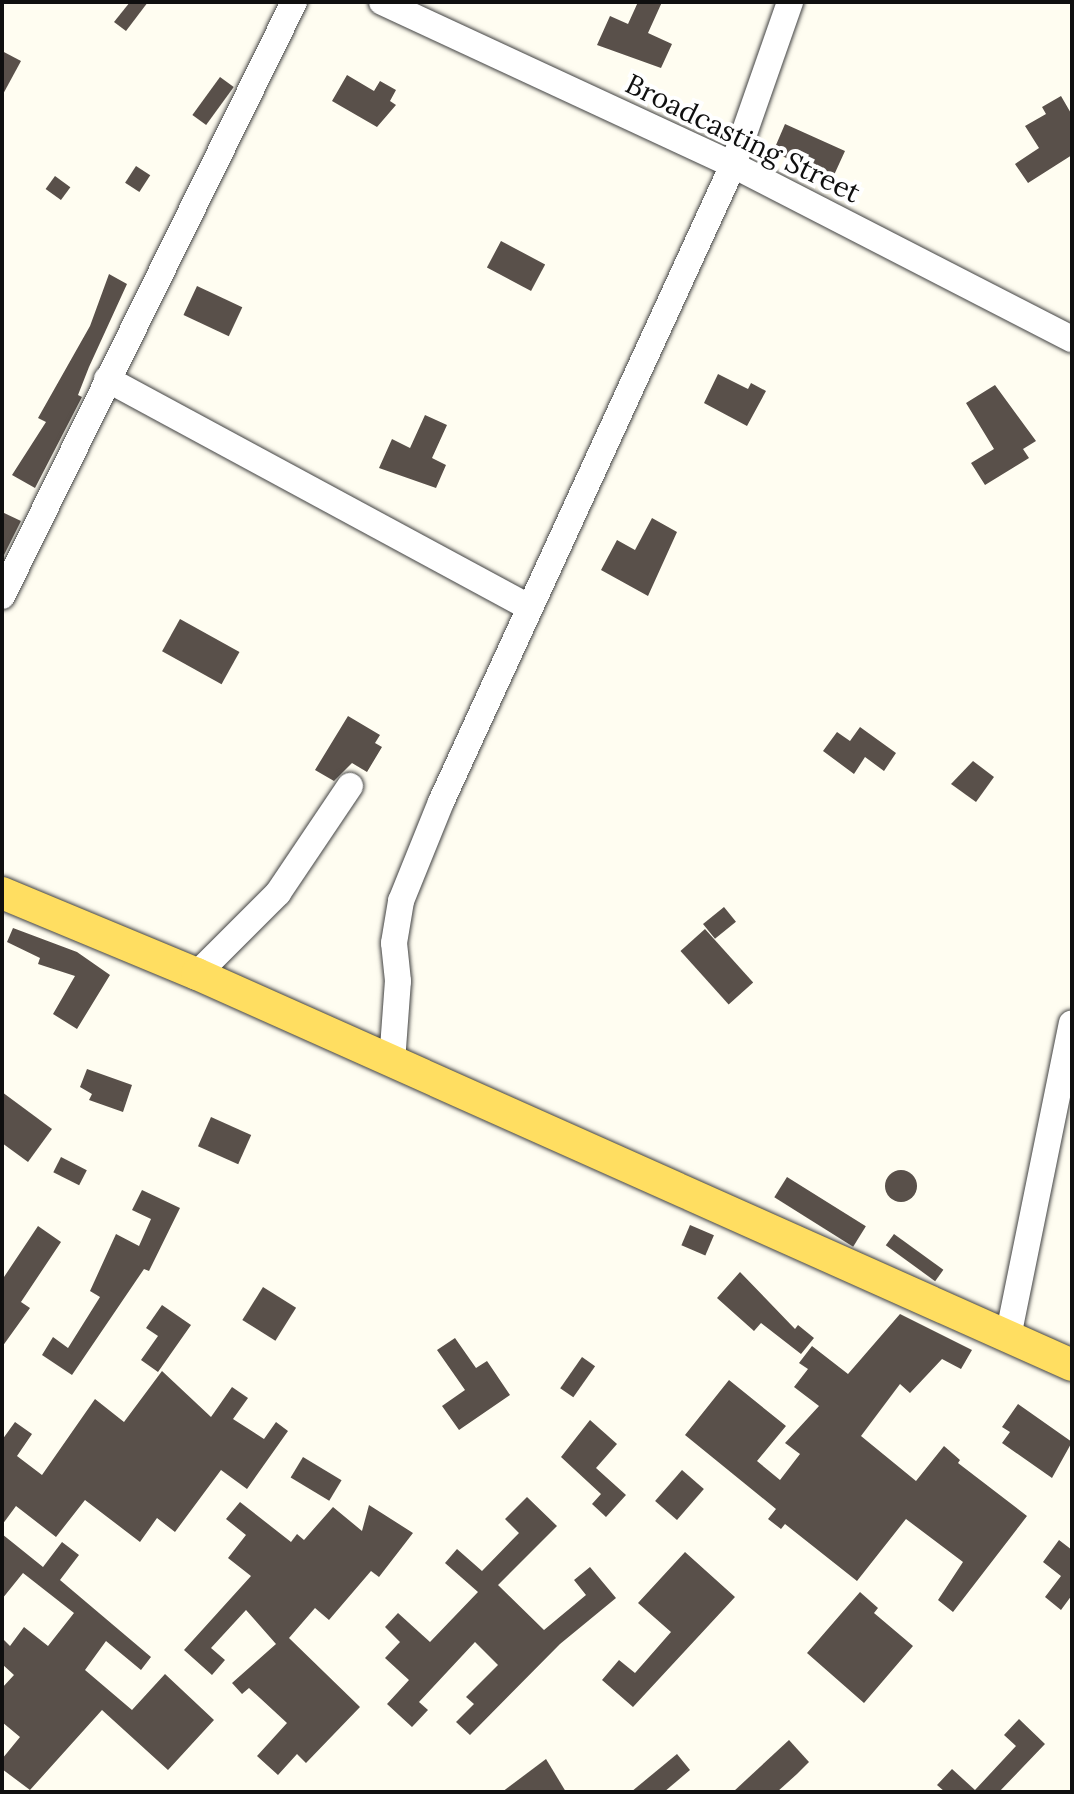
<!DOCTYPE html>
<style>
body{margin:0}
#map{position:relative;width:1074px;height:1794px;overflow:hidden;background:#fffdf1;font-family:Lora,serif}
div>[style]{position:absolute}
.building>*{inset:0;background:#59504a;transform-origin:0 0}
.round{border-radius:50%}
.roads{filter:drop-shadow(0 0 2px #424242) drop-shadow(0 0 2px #424242)}
.minor>*{height:26px;margin:-13px;padding:0 13px;transform-origin:13px;border-radius:13px;background:#fff}
.major>*{height:32px;margin:-16px;padding:0 16px;transform-origin:16px;border-radius:16px;background:#ffde61}
span{translate:-50% -50%;white-space:nowrap;text-align:center;line-height:1.15;-webkit-text-stroke:8px #fff;paint-order:stroke}
.street-label{font-size:28px;color:#0f0f0f}
.frame{position:absolute;inset:0;border:4px solid #0f0f0f;pointer-events:none}
</style>
<div id="map">
<div class="building">
<i style="clip-path:polygon(130px 2px,148px 2px,126px 31px,114px 22px)"></i>
<i style="clip-path:polygon(638px 2px,662px 2px,648px 33px,672px 44px,661px 68px,597px 45px,610px 16px,628px 24px)"></i>
<i style="clip-path:polygon(2px 51px,21px 61px,2px 96px)"></i>
<i style="clip-path:polygon(347px 75px,374px 91px,380px 81px,396px 90px,390px 101px,396px 105px,377px 127px,332px 101px)"></i>
<i style="left:220px;top:77px;width:17px;height:47px;rotate:36deg"></i>
<i style="clip-path:polygon(1061px 96px,1072px 115px,1072px 155px,1028px 183px,1015px 164px,1039px 148px,1025px 126px,1046px 114px,1042px 107px)"></i>
<i style="clip-path:polygon(785px 124px,845px 151px,829px 186px,799px 172px,802px 165px,773px 152px)"></i>
<i style="left:136px;top:166px;width:17px;height:20px;rotate:33deg"></i>
<i style="left:55px;top:176px;width:19px;height:16px;rotate:36deg"></i>
<i style="left:501px;top:241px;width:50px;height:30px;rotate:28deg"></i>
<i style="clip-path:polygon(109px 274px,127px 284px,89px 367px,78px 395px,82px 397px,35px 488px,12px 475px,46px 422px,38px 418px,90px 326px)"></i>
<i style="left:197px;top:286px;width:50px;height:32px;rotate:25deg"></i>
<i style="clip-path:polygon(718px 374px,748px 389px,751px 383px,766px 391px,747px 426px,704px 403px)"></i>
<i style="clip-path:polygon(995px 385px,1036px 441px,1023px 449px,1029px 458px,985px 485px,971px 463px,994px 449px,966px 403px)"></i>
<i style="clip-path:polygon(425px 415px,447px 425px,432px 458px,446px 465px,436px 488px,379px 468px,392px 439px,410px 448px)"></i>
<i style="clip-path:polygon(2px 512px,21px 521px,2px 559px)"></i>
<i style="clip-path:polygon(652px 518px,677px 532px,648px 596px,601px 570px,617px 540px,635px 550px)"></i>
<i style="left:180px;top:619px;width:68px;height:37px;rotate:29deg"></i>
<i style="clip-path:polygon(348px 716px,380px 735px,375px 743px,382px 747px,367px 772px,352px 763px,334px 781px,315px 770px)"></i>
<i style="clip-path:polygon(860px 727px,896px 753px,884px 771px,865px 757px,854px 774px,823px 751px,837px 732px,850px 741px)"></i>
<i style="clip-path:polygon(973px 761px,994px 777px,976px 802px,951px 784px)"></i>
<i style="left:724px;top:907px;width:19px;height:27px;rotate:51deg"></i>
<i style="clip-path:polygon(13px 928px,77px 952px,110px 975px,77px 1029px,53px 1014px,75px 976px,38px 964px,40px 958px,7px 942px)"></i>
<i style="left:705px;top:929px;width:72px;height:33px;rotate:48deg"></i>
<i style="clip-path:polygon(87px 1069px,132px 1085px,123px 1112px,89px 1100px,92px 1094px,80px 1087px)"></i>
<i style="clip-path:polygon(2px 1092px,52px 1129px,28px 1162px,2px 1143px)"></i>
<i style="left:211px;top:1117px;width:44px;height:32px;rotate:24deg"></i>
<i style="left:61px;top:1157px;width:29px;height:17px;rotate:27deg"></i>
<i class="round" style="left:885px;top:1170px;width:32px;height:32px"></i>
<i style="left:787px;top:1177px;width:93px;height:24px;rotate:32deg"></i>
<i style="clip-path:polygon(142px 1190px,180px 1208px,149px 1271px,144px 1269px,72px 1375px,42px 1355px,53px 1337px,68px 1348px,100px 1297px,90px 1291px,116px 1234px,139px 1246px,151px 1219px,132px 1210px)"></i>
<i style="left:690px;top:1225px;width:26px;height:22px;rotate:23deg"></i>
<i style="clip-path:polygon(38px 1226px,61px 1242px,21px 1302px,30px 1308px,2px 1347px,2px 1280px)"></i>
<i style="left:894px;top:1234px;width:61px;height:14px;rotate:36deg"></i>
<i style="clip-path:polygon(740px 1272px,795px 1329px,798px 1325px,814px 1338px,801px 1354px,761px 1323px,754px 1331px,717px 1298px)"></i>
<i style="left:263px;top:1287px;width:39px;height:39px;rotate:32deg"></i>
<i style="clip-path:polygon(162px 1305px,191px 1325px,158px 1372px,141px 1360px,158px 1336px,146px 1328px)"></i>
<i style="clip-path:polygon(900px 1314px,972px 1350px,961px 1369px,942px 1359px,910px 1393px,900px 1384px,861px 1436px,916px 1481px,944px 1446px,960px 1460px,958px 1463px,1027px 1516px,953px 1612px,938px 1600px,963px 1562px,906px 1519px,857px 1581px,785px 1524px,781px 1529px,768px 1519px,776px 1509px,685px 1435px,729px 1380px,786px 1426px,757px 1461px,780px 1480px,800px 1454px,785px 1443px,819px 1406px,794px 1387px,808px 1369px,799px 1363px,812px 1346px,848px 1374px)"></i>
<i style="clip-path:polygon(455px 1338px,476px 1368px,487px 1361px,510px 1395px,459px 1430px,442px 1406px,465px 1390px,437px 1350px)"></i>
<i style="left:582px;top:1357px;width:16px;height:38px;rotate:35deg"></i>
<i style="clip-path:polygon(162px 1371px,211px 1417px,232px 1387px,248px 1398px,233px 1419px,264px 1439px,276px 1422px,288px 1431px,247px 1489px,221px 1470px,175px 1532px,157px 1518px,140px 1542px,85px 1500px,56px 1537px,16px 1506px,2px 1525px,2px 1440px,15px 1422px,32px 1434px,17px 1456px,42px 1475px,95px 1399px,124px 1422px)"></i>
<i style="clip-path:polygon(1018px 1404px,1072px 1442px,1052px 1478px,1002px 1443px,1010px 1432px,1002px 1427px)"></i>
<i style="clip-path:polygon(590px 1420px,617px 1444px,596px 1468px,626px 1495px,606px 1517px,592px 1504px,601px 1494px,561px 1457px)"></i>
<i style="left:303px;top:1457px;width:45px;height:24px;rotate:31deg"></i>
<i style="left:682px;top:1470px;width:29px;height:41px;rotate:41deg"></i>
<i style="clip-path:polygon(527px 1497px,557px 1526px,498px 1585px,544px 1630px,586px 1595px,574px 1580px,590px 1567px,616px 1598px,560px 1644px,470px 1735px,456px 1722px,474px 1704px,466px 1697px,498px 1665px,475px 1642px,419px 1702px,428px 1710px,412px 1727px,387px 1704px,409px 1680px,385px 1658px,400px 1642px,385px 1627px,398px 1613px,430px 1642px,478px 1592px,445px 1563px,457px 1549px,482px 1571px,519px 1533px,505px 1519px)"></i>
<i style="clip-path:polygon(240px 1502px,291px 1542px,297px 1534px,304px 1540px,333px 1507px,362px 1531px,369px 1505px,413px 1533px,379px 1577px,371px 1571px,329px 1620px,315px 1608px,289px 1638px,360px 1707px,306px 1763px,297px 1754px,278px 1775px,257px 1756px,287px 1723px,249px 1688px,242px 1694px,232px 1683px,276px 1644px,246px 1610px,211px 1648px,225px 1660px,212px 1675px,184px 1650px,251px 1576px,228px 1558px,246px 1535px,226px 1519px)"></i>
<i style="clip-path:polygon(2px 1534px,43px 1567px,62px 1542px,79px 1555px,60px 1580px,151px 1657px,141px 1670px,106px 1641px,85px 1670px,132px 1710px,165px 1674px,214px 1720px,168px 1770px,102px 1710px,30px 1790px,2px 1769px,2px 1759px,20px 1737px,2px 1722px,2px 1688px,14px 1675px,2px 1664px,2px 1638px,10px 1646px,24px 1627px,48px 1646px,74px 1613px,23px 1573px,2px 1599px)"></i>
<i style="clip-path:polygon(1059px 1540px,1072px 1550px,1072px 1595px,1061px 1610px,1045px 1597px,1061px 1576px,1043px 1562px)"></i>
<i style="clip-path:polygon(685px 1552px,735px 1597px,633px 1707px,602px 1680px,619px 1660px,635px 1673px,671px 1632px,638px 1603px)"></i>
<i style="clip-path:polygon(860px 1592px,878px 1608px,874px 1613px,913px 1646px,864px 1703px,807px 1653px)"></i>
<i style="clip-path:polygon(1019px 1719px,1045px 1744px,999px 1792px,945px 1792px,937px 1785px,952px 1769px,975px 1790px,1016px 1746px,1004px 1735px)"></i>
<i style="clip-path:polygon(789px 1740px,809px 1762px,797px 1774px,777px 1792px,733px 1792px)"></i>
<i style="clip-path:polygon(677px 1754px,690px 1770px,664px 1792px,631px 1792px)"></i>
<i style="clip-path:polygon(546px 1759px,566px 1792px,502px 1792px)"></i>
</div>
<div class="roads">
<div class="minor">
<i style="left:382px;top:2px;width:387px;rotate:24.9deg"></i>
<i style="left:733px;top:165px;width:381px;rotate:27.2deg"></i>
<i style="left:107px;top:379px;width:480px;rotate:28.4deg"></i>
<i style="left:2px;top:596px;width:662px;rotate:-63.82deg"></i>
<i style="left:197px;top:974px;width:115px;rotate:-45deg"></i>
<i style="left:278px;top:893px;width:129px;rotate:-56.1deg"></i>
<i style="left:392px;top:1062px;width:81px;rotate:-85.8deg"></i>
<i style="left:398px;top:981px;width:38px;rotate:-96deg"></i>
<i style="left:394px;top:943px;width:43px;rotate:-80.5deg"></i>
<i style="left:401px;top:901px;width:107px;rotate:-68deg"></i>
<i style="left:441px;top:802px;width:701px;rotate:-65.37deg"></i>
<i style="left:733px;top:165px;width:173px;rotate:-70.7deg"></i>
<i style="left:1008px;top:1337px;width:320px;rotate:-78.5deg"></i>
</div>
<div class="major">
<i style="left:2px;top:893px;width:211px;rotate:22.6deg"></i>
<i style="left:197px;top:974px;width:958px;rotate:24.08deg"></i>
</div>
</div>
<div class="street-label">
<span style="left:743px;top:138px;rotate:26deg">Broadcasting Street</span>
</div>
<div class="frame"></div>
</div>
